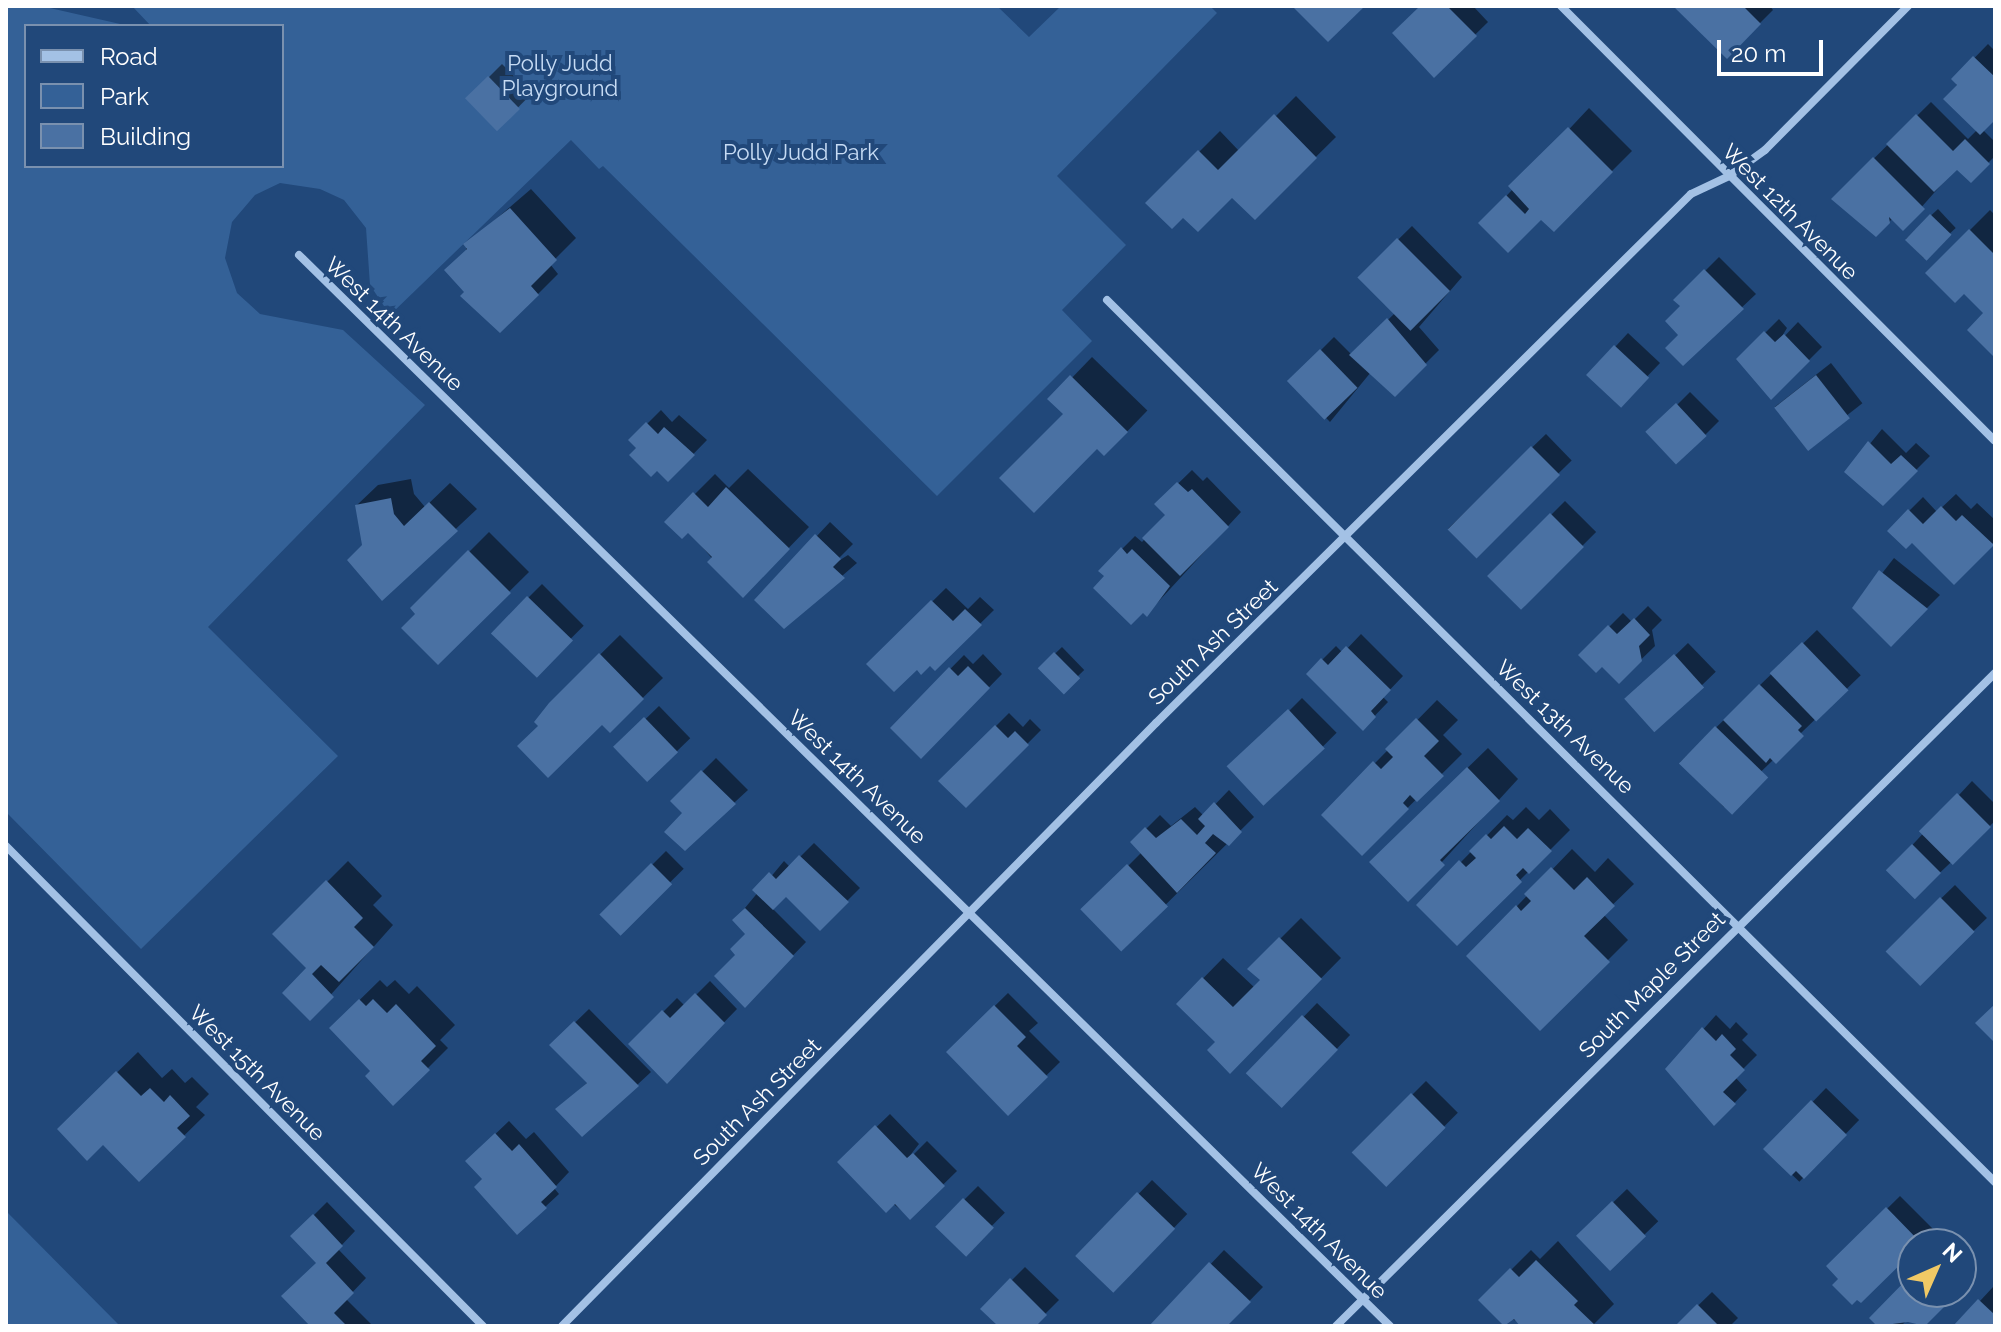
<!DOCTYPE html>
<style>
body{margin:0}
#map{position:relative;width:2001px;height:1332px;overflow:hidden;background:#21487a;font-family:Raleway,sans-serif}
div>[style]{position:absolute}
.green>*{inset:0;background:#346197}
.shadow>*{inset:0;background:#0007;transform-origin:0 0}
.building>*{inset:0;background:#4a71a3;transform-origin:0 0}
.street>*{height:8px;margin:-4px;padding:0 4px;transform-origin:4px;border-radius:4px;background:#a3c1e5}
span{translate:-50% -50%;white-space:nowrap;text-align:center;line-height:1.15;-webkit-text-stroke:8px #21487a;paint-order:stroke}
.park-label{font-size:22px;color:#c6dbf4}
.street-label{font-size:22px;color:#fff}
.frame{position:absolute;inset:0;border:8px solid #fff;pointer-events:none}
.legend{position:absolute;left:24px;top:24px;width:260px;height:144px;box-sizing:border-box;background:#21487a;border:2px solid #7a91af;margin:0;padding:10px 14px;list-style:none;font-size:24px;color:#fff}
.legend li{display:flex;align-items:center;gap:16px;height:40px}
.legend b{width:40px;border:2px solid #7a91af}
.north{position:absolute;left:1897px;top:1228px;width:80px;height:80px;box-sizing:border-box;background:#21487a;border:2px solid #7a91af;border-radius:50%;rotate:45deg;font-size:22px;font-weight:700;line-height:32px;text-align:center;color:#fff}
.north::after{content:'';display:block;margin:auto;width:28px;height:36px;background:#f1c965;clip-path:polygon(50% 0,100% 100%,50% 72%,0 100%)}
.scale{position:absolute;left:1717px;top:40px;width:106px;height:36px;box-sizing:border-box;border:4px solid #fff;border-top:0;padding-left:10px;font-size:24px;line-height:28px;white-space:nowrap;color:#fff;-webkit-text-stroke:6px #21487a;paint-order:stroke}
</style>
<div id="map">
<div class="green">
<i style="clip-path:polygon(6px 6px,41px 6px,129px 26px,26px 26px,26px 166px,282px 166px,282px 26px,151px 26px,132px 6px,997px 6px,1029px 37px,1061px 6px,1210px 6px,1217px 13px,1057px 176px,1126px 245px,1062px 310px,1092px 341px,937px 496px,603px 166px,599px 169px,571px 140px,390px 315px,370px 285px,366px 228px,344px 200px,320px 189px,280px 183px,255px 195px,232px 222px,225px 258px,237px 293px,260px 314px,343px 330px,425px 405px,208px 627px,338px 756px,141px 949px,6px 812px)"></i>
<i style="clip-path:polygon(6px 1211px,120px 1326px,6px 1326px)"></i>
</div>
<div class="shadow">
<i style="clip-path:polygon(1422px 6px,1473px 6px,1488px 22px,1434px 75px)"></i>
<i style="clip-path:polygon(1676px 6px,1770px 6px,1773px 10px,1727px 56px)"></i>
<i style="clip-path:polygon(1988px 44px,1995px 51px,1995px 118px,1983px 130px,1995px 142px,1995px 156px,1971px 180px,1957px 167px,1903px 228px,1893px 218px,1876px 235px,1834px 198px,1931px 102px,1968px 139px,1977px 130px,1954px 79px)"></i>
<i style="left:502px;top:64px;width:42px;height:48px;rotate:45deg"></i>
<i style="clip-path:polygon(1296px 96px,1336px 137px,1255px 217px,1232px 195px,1183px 215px,1148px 203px,1220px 131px,1240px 152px)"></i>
<i style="clip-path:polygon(1589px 108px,1632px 151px,1554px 229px,1541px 217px,1481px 223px)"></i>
<i style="clip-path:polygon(531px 189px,576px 238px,550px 264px,558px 274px,538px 294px,467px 292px,466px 245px)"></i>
<i style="left:1938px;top:209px;width:26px;height:44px;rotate:47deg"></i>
<i style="clip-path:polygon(1990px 210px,1995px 215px,1995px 355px,1986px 313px,1964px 291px,1927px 273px)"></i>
<i style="clip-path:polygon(1412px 226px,1462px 277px,1419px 327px,1439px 350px,1395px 394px,1371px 372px,1330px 422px,1290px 381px,1334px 337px,1352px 355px,1395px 313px,1360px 277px)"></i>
<i style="clip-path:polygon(1719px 257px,1756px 294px,1683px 363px,1683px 306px,1676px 300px)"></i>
<i style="clip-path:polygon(1779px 319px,1787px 328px,1778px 343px,1798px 322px,1822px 347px,1772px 397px,1739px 359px)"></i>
<i style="clip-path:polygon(1628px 333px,1660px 363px,1620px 405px,1615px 347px)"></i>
<i style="left:1092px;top:357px;width:77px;height:59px;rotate:44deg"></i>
<i style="left:1831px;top:363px;width:51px;height:71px;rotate:52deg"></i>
<i style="left:1690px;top:392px;width:41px;height:58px;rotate:45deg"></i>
<i style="clip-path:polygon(661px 410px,672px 422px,679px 415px,707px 440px,668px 480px,631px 440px)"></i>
<i style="clip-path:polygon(1882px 429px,1906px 453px,1916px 443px,1930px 456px,1883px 503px,1847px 472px)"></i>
<i style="left:1546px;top:434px;width:37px;height:136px;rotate:46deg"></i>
<i style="clip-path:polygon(748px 469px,809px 527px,743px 595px,688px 530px,667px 522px,715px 474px,729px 488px)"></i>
<i style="clip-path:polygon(1192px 470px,1203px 481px,1207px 477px,1241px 512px,1147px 614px,1107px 576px,1122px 549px,1135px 536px,1142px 542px,1168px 515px,1157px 504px)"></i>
<i style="clip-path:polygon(411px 479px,414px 494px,425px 507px,450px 483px,477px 509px,382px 598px,357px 505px,378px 485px)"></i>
<i style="clip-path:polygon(1956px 494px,1971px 509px,1977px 503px,1995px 520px,1995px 541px,1954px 582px,1912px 541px,1889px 531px,1923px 497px,1937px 512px)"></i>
<i style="left:1565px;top:501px;width:44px;height:106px;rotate:45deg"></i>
<i style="clip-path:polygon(830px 522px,853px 544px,832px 565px,848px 555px,857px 563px,784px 626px,757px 600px)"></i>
<i style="clip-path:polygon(489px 532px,529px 572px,438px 662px,413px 608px)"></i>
<i style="clip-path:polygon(1894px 558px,1940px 595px,1891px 644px,1855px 608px)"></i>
<i style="left:542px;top:584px;width:59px;height:69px;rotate:45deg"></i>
<i style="clip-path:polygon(946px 588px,968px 609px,980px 597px,994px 610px,935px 668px,930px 663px,869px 664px)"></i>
<i style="clip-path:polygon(1648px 606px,1662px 620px,1652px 630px,1655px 646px,1619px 681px,1602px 664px,1581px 655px,1623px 613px,1632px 622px)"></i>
<i style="left:1817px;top:630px;width:63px;height:190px;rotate:46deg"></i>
<i style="clip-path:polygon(1361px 634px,1403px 676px,1383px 697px,1388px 702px,1363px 728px,1308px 674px,1336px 646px,1343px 653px)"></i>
<i style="clip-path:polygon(620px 635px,663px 678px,610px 730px,602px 722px,540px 725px,550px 704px)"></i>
<i style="left:1688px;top:643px;width:40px;height:83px;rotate:46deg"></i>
<i style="left:1062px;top:647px;width:32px;height:30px;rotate:46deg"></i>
<i style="clip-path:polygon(983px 654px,1002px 674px,921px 757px,892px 728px,964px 655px,973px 664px)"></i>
<i style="left:1302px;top:698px;width:49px;height:100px;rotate:45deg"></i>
<i style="clip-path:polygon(1437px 700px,1458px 720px,1443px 735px,1462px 754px,1362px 853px,1324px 815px)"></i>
<i style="left:659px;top:706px;width:45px;height:60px;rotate:46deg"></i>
<i style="clip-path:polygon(1009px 713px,1023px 727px,1030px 719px,1041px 730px,966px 806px,941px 781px)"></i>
<i style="clip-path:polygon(1488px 748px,1518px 779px,1408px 899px,1392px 841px)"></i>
<i style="clip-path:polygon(716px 758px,748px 790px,685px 848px,685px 812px,673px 801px)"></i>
<i style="clip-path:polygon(1972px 781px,1995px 804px,1995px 821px,1915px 896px,1889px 870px)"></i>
<i style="clip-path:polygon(1229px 790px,1254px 817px,1122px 948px,1084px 910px,1142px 852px,1133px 842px,1160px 815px,1171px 826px,1195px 807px,1204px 816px)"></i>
<i style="clip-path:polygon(1526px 807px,1539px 820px,1550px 809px,1570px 830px,1457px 943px,1461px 862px,1507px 815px,1513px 820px)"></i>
<i style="clip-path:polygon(814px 843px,860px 888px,820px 928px,786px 894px,772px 908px,806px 942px,745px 1005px,738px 955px,748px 934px,735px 920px,784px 861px,790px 867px)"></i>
<i style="clip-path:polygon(1572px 849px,1595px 872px,1608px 858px,1634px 884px,1603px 914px,1628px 940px,1540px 1028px,1469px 956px)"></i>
<i style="left:666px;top:851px;width:25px;height:90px;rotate:45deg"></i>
<i style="clip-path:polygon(348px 861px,382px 896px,373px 905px,393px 925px,310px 1018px,309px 968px,275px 934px)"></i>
<i style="left:1955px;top:885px;width:46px;height:95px;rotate:46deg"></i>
<i style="clip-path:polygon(1301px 918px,1341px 958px,1230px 1071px,1217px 1042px,1178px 1004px,1223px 958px,1255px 988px,1263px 980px,1250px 969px)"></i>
<i style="clip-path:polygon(380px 980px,387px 987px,395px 980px,409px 994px,417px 986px,455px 1025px,440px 1040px,448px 1048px,393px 1103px,373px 1071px,331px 1028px)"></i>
<i style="clip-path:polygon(710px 981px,737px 1009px,667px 1081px,631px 1044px,677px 998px,685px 1006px)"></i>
<i style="clip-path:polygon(1008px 993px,1038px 1023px,1029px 1031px,1060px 1062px,1008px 1113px,948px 1052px)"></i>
<i style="left:1317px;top:1003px;width:46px;height:98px;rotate:44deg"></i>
<i style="clip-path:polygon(589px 1009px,651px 1072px,637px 1085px,558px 1109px,588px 1082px,552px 1045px)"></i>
<i style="clip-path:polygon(1716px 1015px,1730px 1029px,1736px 1022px,1748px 1034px,1742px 1040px,1757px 1055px,1735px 1077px,1747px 1090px,1715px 1123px,1668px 1069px)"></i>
<i style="clip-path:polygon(138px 1052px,162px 1078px,172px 1069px,185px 1083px,192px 1077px,209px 1094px,196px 1107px,205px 1115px,139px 1180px,103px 1142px,59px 1129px)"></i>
<i style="left:1426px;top:1081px;width:45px;height:101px;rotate:45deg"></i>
<i style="left:1826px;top:1088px;width:46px;height:86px;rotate:44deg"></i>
<i style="clip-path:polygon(890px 1114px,919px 1144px,901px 1167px,927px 1141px,957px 1171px,910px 1217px,840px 1162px)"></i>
<i style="clip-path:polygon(509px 1121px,526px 1139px,534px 1132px,569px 1172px,554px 1188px,559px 1194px,545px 1207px,485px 1179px,467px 1161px)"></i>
<i style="left:1152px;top:1180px;width:49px;height:106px;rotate:44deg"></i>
<i style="left:978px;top:1186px;width:38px;height:57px;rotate:45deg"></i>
<i style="left:1627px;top:1189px;width:45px;height:68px;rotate:46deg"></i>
<i style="clip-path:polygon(1900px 1196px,1933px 1229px,1913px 1249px,1841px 1279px,1829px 1266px)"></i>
<i style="clip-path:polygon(327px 1202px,355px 1231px,338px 1249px,366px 1278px,346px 1299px,373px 1326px,313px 1326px,318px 1263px,293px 1236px)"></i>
<i style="clip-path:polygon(1558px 1241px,1614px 1304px,1592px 1326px,1524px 1326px,1481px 1300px,1531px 1250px,1540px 1259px)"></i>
<i style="clip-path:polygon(1224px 1250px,1263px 1287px,1225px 1326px,1152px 1326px)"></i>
<i style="clip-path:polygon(1961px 1254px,1977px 1270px,1961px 1287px)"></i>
<i style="clip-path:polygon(1025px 1267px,1059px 1300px,1033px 1326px,1001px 1326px,983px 1309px)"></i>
<i style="clip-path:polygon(1913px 1276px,1913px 1292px,1956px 1292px,1923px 1326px,1908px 1319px,1901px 1326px,1880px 1326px,1872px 1318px)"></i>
<i style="clip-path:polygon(1993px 1287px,1995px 1326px,1955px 1326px,1980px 1301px)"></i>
<i style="clip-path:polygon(1712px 1292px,1738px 1318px,1730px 1326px,1677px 1326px)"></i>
</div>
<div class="building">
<i style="clip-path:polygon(1292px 6px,1365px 6px,1328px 42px)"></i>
<i style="clip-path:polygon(1420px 6px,1447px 6px,1477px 36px,1434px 78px,1392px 33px)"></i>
<i style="clip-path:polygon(1673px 6px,1743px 6px,1761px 24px,1727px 59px)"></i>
<i style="clip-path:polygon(1973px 56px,1995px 77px,1995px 120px,1980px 135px,1943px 99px,1957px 85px,1951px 79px)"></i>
<i style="left:488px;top:76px;width:46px;height:32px;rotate:46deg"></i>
<i style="clip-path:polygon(1274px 114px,1317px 158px,1255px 220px,1232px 198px,1198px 232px,1183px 218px,1172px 229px,1145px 203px,1198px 150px,1218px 170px)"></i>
<i style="clip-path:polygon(1916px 114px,1953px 151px,1965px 139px,1990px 164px,1971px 183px,1957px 170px,1934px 192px,1886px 144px)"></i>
<i style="clip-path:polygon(1568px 127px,1613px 172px,1554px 232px,1541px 220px,1508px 253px,1478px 223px,1506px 195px,1525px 214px,1529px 209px,1508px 186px)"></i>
<i style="clip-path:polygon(1873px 157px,1925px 209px,1903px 231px,1889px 217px,1890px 223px,1876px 237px,1831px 199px)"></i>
<i style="clip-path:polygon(510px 208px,557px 260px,531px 286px,539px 295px,500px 333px,460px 296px,464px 292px,444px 270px,467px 249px,463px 244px)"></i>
<i style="left:1930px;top:214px;width:30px;height:36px;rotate:44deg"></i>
<i style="clip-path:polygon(1969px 229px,1995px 255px,1995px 358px,1967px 330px,1983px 313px,1964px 294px,1955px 303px,1925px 273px)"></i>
<i style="left:1397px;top:238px;width:75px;height:56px;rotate:45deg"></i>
<i style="clip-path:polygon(1704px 269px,1744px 309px,1683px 366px,1665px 348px,1678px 335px,1665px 321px,1680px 306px,1673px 300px)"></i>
<i style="clip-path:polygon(1387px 318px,1427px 365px,1395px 397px,1349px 355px)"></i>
<i style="clip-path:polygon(1764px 331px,1775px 342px,1784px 334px,1810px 361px,1771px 400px,1736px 359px)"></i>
<i style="left:1614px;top:345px;width:48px;height:41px;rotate:43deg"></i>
<i style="left:1320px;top:349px;width:54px;height:46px;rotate:46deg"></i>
<i style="clip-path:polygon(1070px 375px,1128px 432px,1104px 456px,1097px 449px,1034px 513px,999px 478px,1063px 414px,1047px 399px)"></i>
<i style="left:1816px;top:375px;width:55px;height:53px;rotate:52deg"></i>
<i style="left:1676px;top:403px;width:45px;height:42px;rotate:47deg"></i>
<i style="clip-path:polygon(646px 422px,658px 434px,664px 427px,695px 455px,668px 482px,657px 471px,651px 477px,629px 455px,636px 448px,628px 440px)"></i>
<i style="clip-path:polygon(1868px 441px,1891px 464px,1901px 455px,1918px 471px,1883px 506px,1844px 472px)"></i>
<i style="left:1531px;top:446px;width:41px;height:118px;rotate:45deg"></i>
<i style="clip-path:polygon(1177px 482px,1188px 492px,1192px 489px,1229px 527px,1180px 576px,1142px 538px,1165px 515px,1154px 504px)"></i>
<i style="clip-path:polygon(726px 487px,790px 549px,743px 598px,707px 562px,712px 557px,688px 533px,682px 539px,664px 522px,693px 492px,708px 507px)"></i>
<i style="clip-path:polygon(391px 498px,394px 514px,404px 526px,429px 502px,458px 531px,382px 601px,347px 560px,362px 545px,355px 505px)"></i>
<i style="clip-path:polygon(1941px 506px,1956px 521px,1962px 515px,1994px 545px,1954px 585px,1912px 543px,1906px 549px,1887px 531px,1908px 509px,1923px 524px)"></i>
<i style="left:1550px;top:513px;width:48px;height:89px;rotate:45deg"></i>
<i style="clip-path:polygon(815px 534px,841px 559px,833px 567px,845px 578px,784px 629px,754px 600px)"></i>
<i style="clip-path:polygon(1121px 547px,1127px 554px,1132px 549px,1170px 586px,1147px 617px,1143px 613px,1131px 625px,1093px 588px,1104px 576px,1098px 571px)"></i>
<i style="clip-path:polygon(468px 550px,511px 593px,438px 665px,401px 628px,415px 614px,410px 608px)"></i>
<i style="clip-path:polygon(1879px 570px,1928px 609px,1891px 647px,1852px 608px)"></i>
<i style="left:527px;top:596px;width:64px;height:52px;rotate:44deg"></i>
<i style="clip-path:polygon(931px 600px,953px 621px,965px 609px,982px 625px,935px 671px,930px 666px,921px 675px,917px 670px,894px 692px,866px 664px)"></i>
<i style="clip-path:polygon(1634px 618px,1650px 635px,1639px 646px,1642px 661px,1619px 684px,1602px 667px,1596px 673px,1578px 655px,1608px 625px,1617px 634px)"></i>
<i style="left:1802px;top:642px;width:67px;height:45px;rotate:46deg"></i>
<i style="clip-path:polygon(1346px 646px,1391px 690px,1371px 711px,1376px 717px,1363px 731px,1306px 674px,1321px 658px,1328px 665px)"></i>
<i style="left:1054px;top:652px;width:37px;height:23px;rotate:45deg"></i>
<i style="clip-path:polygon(599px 653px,644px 699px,610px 733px,602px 725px,548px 778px,517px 746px,538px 726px,534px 722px,549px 703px)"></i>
<i style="left:1674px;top:654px;width:45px;height:67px;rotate:48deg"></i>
<i style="clip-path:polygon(968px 666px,990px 688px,921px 759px,890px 728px,949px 667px,958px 676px)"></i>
<i style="clip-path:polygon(1759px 684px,1802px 726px,1798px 730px,1804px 736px,1776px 764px,1770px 758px,1766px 763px,1723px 720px)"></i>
<i style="left:1288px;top:709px;width:54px;height:84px;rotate:47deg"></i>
<i style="left:644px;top:717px;width:49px;height:43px;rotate:46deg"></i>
<i style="clip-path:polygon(1416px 718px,1439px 741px,1424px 756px,1444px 776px,1417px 802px,1410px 795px,1403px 803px,1409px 809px,1362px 856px,1321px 815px,1373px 761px,1381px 769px,1393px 757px,1385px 749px)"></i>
<i style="clip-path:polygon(995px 725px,1008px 738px,1015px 731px,1029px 745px,966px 808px,938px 781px)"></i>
<i style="left:1715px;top:726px;width:74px;height:52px;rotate:44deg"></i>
<i style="clip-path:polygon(1467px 767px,1500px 801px,1440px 860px,1445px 865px,1408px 902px,1369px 862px)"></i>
<i style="clip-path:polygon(701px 770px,736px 804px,685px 851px,664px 832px,682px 813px,670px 801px)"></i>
<i style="left:1957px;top:793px;width:48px;height:54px;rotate:45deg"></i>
<i style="clip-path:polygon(1214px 802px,1242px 832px,1229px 846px,1213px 834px,1205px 843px,1216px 853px,1177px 893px,1130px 842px,1145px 827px,1156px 838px,1181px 819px,1197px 835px,1205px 826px,1198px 819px)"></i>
<i style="clip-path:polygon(1504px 826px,1517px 839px,1528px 828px,1552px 851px,1529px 874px,1523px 868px,1516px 875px,1522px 882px,1457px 946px,1416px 905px,1459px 860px,1466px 867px,1476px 858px,1469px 851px,1486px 834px,1491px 839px)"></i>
<i style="left:1912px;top:844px;width:41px;height:37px;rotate:45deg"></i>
<i style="clip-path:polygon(799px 855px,849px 902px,820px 931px,786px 897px,773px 910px,752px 890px,769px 872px,776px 879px)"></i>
<i style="left:651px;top:863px;width:30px;height:73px;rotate:45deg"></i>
<i style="left:1127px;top:864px;width:59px;height:65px;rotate:46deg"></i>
<i style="clip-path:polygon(1551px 867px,1574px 890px,1587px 877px,1615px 906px,1584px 936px,1610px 962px,1540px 1031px,1466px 956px,1516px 905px,1521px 911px,1531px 901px,1524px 894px)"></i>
<i style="clip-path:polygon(326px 880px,363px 918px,354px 927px,374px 947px,339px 982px,321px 965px,312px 974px,334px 997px,310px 1021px,282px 993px,306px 968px,272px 934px)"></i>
<i style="left:1940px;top:897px;width:49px;height:77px;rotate:45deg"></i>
<i style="clip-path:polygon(745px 908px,794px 956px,745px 1008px,714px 976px,735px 955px,730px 949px,745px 934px,732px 920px)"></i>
<i style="clip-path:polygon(1279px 937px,1322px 979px,1230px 1074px,1207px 1050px,1215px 1042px,1176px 1004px,1202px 977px,1233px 1007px,1260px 980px,1247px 969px)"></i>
<i style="clip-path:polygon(695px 993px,725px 1023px,667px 1084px,628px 1044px,662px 1010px,670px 1018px)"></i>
<i style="clip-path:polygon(359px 999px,366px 1006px,373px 999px,387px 1013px,396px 1004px,436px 1046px,421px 1061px,430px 1070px,393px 1106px,365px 1076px,370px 1071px,329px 1028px)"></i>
<i style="clip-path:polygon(1995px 1004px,1995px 1043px,1975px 1023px)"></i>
<i style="clip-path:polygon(994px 1005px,1026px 1037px,1017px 1046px,1048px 1077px,1008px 1116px,946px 1052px)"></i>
<i style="left:1302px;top:1015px;width:50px;height:81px;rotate:44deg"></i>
<i style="clip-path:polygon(574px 1021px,639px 1086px,582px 1137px,555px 1109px,587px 1083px,549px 1045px)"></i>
<i style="clip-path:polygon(1702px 1027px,1716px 1041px,1722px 1034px,1736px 1049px,1730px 1055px,1745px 1070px,1723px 1092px,1736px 1104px,1714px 1126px,1665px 1069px)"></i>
<i style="clip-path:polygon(116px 1071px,141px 1096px,150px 1088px,164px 1102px,170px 1095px,190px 1116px,177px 1128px,186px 1137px,139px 1182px,103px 1145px,87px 1161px,57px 1129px)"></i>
<i style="left:1411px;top:1093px;width:49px;height:84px;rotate:45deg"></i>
<i style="clip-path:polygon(1811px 1100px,1847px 1135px,1804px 1179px,1796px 1171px,1791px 1176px,1763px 1149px)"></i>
<i style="clip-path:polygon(875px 1125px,907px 1158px,913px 1153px,945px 1186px,910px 1220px,895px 1204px,886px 1213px,837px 1162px)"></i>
<i style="clip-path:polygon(495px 1133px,512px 1151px,519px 1144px,557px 1187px,541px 1202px,547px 1208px,517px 1235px,474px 1187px,482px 1179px,465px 1161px)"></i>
<i style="left:1137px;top:1192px;width:53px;height:89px;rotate:44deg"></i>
<i style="left:963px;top:1198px;width:43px;height:40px;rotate:44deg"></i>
<i style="left:1612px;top:1201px;width:49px;height:50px;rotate:46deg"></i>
<i style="clip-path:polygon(1886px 1207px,1922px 1244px,1913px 1244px,1913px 1252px,1861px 1303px,1857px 1300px,1852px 1305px,1832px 1285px,1838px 1279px,1826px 1266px)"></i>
<i style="clip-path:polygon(313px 1214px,343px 1246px,326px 1263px,354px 1293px,334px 1313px,347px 1326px,310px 1326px,281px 1296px,316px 1263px,290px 1236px)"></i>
<i style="clip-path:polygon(1536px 1260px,1578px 1301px,1574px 1305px,1596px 1326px,1520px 1326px,1514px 1319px,1504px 1326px,1478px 1300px,1510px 1268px,1519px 1277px)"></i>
<i style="clip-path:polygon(1209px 1262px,1251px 1302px,1227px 1326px,1149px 1326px)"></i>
<i style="clip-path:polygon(1913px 1273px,1913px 1292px,1959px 1292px,1925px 1326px,1908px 1322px,1877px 1326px,1869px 1318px)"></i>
<i style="clip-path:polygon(1010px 1278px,1047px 1315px,1036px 1326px,998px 1326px,980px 1309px)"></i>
<i style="clip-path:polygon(1978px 1299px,1995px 1315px,1995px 1326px,1953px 1326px)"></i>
<i style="clip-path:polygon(1697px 1304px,1719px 1326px,1675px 1326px)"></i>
</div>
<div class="street">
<i style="left:1561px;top:6px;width:614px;rotate:45.07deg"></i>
<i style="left:299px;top:255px;width:1529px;rotate:44.47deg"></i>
<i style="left:1107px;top:300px;width:1252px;rotate:44.81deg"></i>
<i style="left:6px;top:846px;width:677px;rotate:45.18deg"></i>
<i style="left:562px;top:1326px;width:846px;rotate:-45.43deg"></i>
<i style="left:1156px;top:723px;width:752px;rotate:-44.68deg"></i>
<i style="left:1691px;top:194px;width:42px;rotate:-25.3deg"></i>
<i style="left:1729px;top:176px;width:44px;rotate:-35.8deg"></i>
<i style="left:1765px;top:150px;width:203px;rotate:-45.2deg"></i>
<i style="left:1336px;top:1326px;width:928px;rotate:-44.74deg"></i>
</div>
<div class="park-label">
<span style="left:560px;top:76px">Polly Judd<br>Playground</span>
<span style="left:801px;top:153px">Polly Judd Park</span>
</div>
<div class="street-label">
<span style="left:1790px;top:212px;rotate:45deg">West 12th Avenue</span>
<span style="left:394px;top:324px;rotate:44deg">West 14th Avenue</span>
<span style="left:1213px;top:642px;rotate:-44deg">South Ash Street</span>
<span style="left:1565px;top:727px;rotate:44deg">West 13th Avenue</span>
<span style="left:857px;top:777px;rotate:44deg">West 14th Avenue</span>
<span style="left:1652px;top:985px;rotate:-45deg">South Maple Street</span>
<span style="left:257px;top:1073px;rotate:45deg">West 15th Avenue</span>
<span style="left:757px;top:1102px;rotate:-45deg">South Ash Street</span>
<span style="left:1319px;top:1231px;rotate:45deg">West 14th Avenue</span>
</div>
<div class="frame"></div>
<ul class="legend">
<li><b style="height:10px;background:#a3c1e5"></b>Road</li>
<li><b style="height:22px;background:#346197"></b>Park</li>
<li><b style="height:22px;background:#4a71a3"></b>Building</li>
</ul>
<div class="north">N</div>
<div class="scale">20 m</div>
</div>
